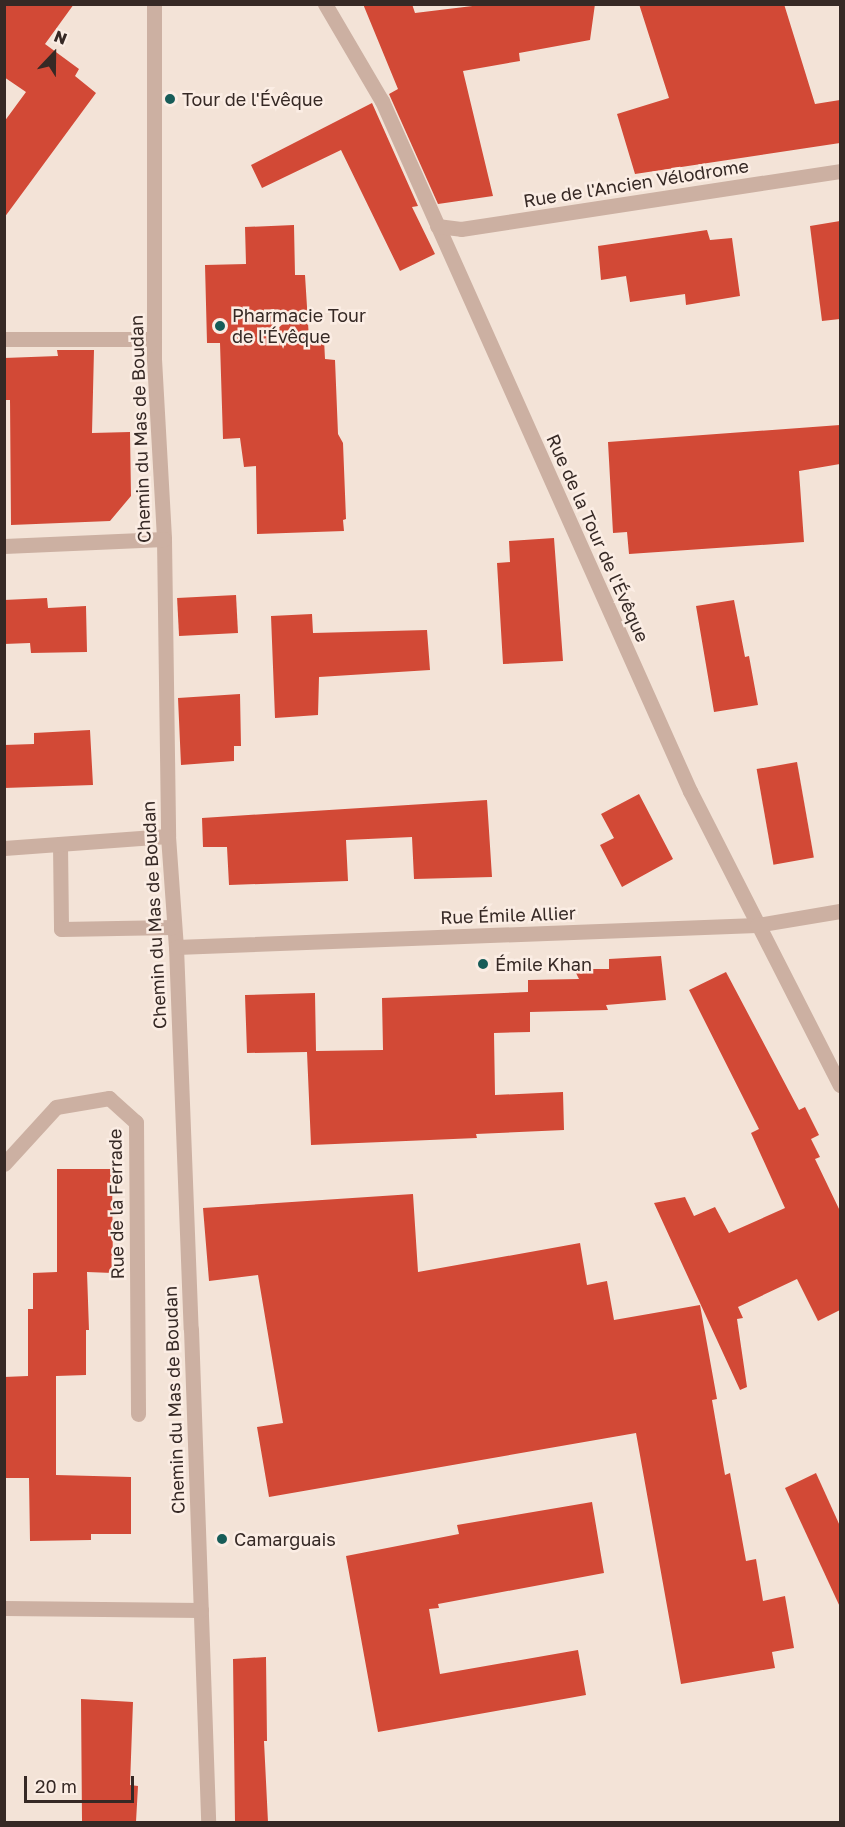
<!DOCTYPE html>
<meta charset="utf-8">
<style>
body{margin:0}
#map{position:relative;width:845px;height:1827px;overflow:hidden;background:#f3e3d7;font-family:"Golos Text",sans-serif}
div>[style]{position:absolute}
.building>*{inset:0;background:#d24936;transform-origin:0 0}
.minor>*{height:15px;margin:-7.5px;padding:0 7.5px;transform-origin:7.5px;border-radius:7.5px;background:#ccb0a2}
.dots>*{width:16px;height:16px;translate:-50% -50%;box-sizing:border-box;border:3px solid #fbede4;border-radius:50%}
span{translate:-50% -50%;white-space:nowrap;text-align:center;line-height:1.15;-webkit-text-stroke:5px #fbede4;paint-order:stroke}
.poi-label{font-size:18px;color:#362925}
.left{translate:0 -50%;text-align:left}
.street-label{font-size:18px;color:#362925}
.frame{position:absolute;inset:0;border:6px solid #362925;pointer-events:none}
.north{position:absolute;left:24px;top:24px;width:60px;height:60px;-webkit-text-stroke:4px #fbede4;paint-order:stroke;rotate:22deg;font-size:16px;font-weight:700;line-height:24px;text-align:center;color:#362925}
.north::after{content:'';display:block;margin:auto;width:21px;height:27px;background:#362925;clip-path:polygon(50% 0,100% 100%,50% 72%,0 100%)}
.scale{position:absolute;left:24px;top:1776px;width:110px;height:27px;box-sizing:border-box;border:3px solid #362925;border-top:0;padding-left:8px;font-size:18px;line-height:21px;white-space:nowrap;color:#362925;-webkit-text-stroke:4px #fbede4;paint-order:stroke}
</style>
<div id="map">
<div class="building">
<i style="clip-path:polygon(4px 4px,74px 4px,45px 44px,79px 69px,75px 76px,96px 93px,4px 218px,4px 122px,26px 92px,4px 77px)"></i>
<i style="clip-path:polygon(363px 4px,412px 4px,415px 13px,489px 4px,595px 4px,590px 40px,519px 53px,520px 61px,463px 71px,493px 196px,438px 204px,389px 94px,398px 89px)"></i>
<i style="clip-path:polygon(639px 4px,784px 4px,815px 104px,840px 100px,840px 143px,635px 174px,617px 114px,669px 98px)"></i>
<i style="clip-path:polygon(372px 103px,418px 206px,412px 207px,435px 254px,400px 271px,341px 150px,262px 188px,251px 165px)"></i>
<i style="clip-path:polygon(840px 221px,840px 319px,822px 321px,810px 226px)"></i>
<i style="clip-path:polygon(294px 225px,295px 275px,305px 275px,309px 339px,324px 339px,325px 359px,335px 360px,338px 434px,343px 443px,346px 519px,343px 520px,344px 531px,257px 534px,256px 466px,244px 467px,240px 438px,223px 439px,220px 343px,207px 343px,205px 265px,246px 264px,245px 227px)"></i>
<i style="clip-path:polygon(707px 230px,710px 240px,732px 238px,740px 296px,686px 305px,685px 294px,630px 302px,626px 276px,601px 280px,598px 246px)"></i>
<i style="clip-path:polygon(57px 350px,94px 350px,92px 433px,130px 432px,131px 496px,110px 521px,11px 525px,10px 400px,4px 400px,4px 358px,58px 356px)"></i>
<i style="clip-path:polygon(840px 425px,840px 464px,799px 471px,804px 542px,629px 554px,627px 532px,613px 533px,608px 442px)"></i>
<i style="clip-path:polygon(554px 538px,563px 661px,503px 664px,497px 563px,510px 562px,509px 541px)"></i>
<i style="left:236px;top:595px;width:38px;height:59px;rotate:87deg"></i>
<i style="clip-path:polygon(47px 598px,48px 608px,86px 606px,87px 652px,31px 653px,30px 643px,4px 644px,4px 600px)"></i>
<i style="clip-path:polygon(734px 600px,745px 657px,749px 656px,758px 705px,714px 712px,696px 606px)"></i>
<i style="clip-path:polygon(312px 614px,313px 633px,427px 630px,430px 670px,319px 677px,318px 715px,275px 718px,271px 616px)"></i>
<i style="clip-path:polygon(240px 694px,241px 746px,234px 746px,234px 761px,181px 765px,178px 698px)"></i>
<i style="clip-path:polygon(90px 730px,93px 785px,4px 788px,4px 745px,34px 744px,34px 733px)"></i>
<i style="left:797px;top:762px;width:97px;height:41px;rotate:80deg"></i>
<i style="clip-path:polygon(639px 794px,673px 859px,622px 887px,600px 845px,614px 838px,601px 814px)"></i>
<i style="clip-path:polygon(487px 800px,492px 877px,414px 879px,412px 837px,346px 840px,348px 881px,229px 885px,227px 847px,203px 847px,202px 818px)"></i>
<i style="clip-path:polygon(661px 956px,666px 1000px,606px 1005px,608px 1010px,530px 1012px,530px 1032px,494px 1033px,495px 1095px,563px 1092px,564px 1130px,476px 1134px,477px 1138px,311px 1145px,307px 1052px,247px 1053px,245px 995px,315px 993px,316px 1051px,383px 1050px,382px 998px,528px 992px,528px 980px,579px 979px,574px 969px,609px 969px,609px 959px)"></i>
<i style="clip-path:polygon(726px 972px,799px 1110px,805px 1107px,819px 1135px,811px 1139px,820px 1157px,815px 1159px,840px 1211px,840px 1310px,818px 1321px,797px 1279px,738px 1307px,743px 1318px,737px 1319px,747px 1387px,740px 1390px,654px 1203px,685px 1197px,694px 1216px,715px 1207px,729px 1233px,785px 1208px,751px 1133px,759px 1129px,689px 990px)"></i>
<i style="clip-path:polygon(57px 1169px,112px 1169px,113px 1273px,87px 1272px,89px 1330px,86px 1330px,86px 1375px,56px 1376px,56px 1475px,131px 1477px,131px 1534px,91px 1534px,91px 1540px,30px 1541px,29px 1478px,4px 1478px,4px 1377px,28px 1376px,28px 1309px,33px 1309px,33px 1273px,57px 1272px)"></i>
<i style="clip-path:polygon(413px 1194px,418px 1272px,580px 1243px,587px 1285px,607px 1281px,614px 1320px,700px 1305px,717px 1399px,712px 1400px,725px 1475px,730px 1473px,746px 1561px,756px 1559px,763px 1601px,785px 1596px,794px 1648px,772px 1652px,775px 1668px,681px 1684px,636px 1433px,269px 1497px,257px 1427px,283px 1423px,258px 1275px,209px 1281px,203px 1208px)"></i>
<i style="clip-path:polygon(816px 1473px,840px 1526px,840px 1607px,785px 1488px)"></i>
<i style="clip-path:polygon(592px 1502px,604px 1573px,438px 1604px,439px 1608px,429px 1609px,440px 1674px,578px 1650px,586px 1695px,378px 1732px,346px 1556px,459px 1534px,457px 1525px)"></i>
<i style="clip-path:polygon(266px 1657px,267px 1741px,264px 1741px,268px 1822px,235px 1822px,233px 1659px)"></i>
<i style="clip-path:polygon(81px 1699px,133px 1702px,130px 1785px,138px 1786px,136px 1822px,82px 1822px)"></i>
</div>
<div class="minor">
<i style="left:154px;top:4px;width:355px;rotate:90deg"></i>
<i style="left:154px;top:359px;width:180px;rotate:86.8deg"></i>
<i style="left:164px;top:539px;width:297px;rotate:89.2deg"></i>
<i style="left:168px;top:836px;width:111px;rotate:85.9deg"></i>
<i style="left:176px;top:947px;width:382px;rotate:87.8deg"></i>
<i style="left:191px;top:1329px;width:493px;rotate:88deg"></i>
<i style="left:325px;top:4px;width:113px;rotate:59.6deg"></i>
<i style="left:382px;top:101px;width:756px;rotate:65.95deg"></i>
<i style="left:690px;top:791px;width:330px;rotate:63deg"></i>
<i style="left:437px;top:226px;width:24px;rotate:7deg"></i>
<i style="left:461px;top:229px;width:383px;rotate:-8.7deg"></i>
<i style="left:4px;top:339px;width:150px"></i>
<i style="left:4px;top:546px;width:160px;rotate:-2.5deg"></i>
<i style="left:60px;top:844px;width:85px;rotate:89.3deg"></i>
<i style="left:61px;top:929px;width:112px;rotate:-1deg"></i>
<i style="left:4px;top:848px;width:164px;rotate:-4.2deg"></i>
<i style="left:176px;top:947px;width:581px;rotate:-2.17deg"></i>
<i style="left:757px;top:925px;width:84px;rotate:-9.6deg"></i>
<i style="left:4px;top:1164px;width:77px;rotate:-47.6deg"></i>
<i style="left:56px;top:1107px;width:54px;rotate:-9.6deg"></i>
<i style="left:109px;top:1098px;width:36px;rotate:42deg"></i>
<i style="left:136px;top:1122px;width:292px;rotate:89.6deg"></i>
<i style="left:4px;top:1608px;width:197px;rotate:0.6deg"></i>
</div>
<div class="dots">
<i style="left:170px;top:99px;background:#175c58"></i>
<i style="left:220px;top:326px;background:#175c58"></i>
<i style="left:483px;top:964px;background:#175c58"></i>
<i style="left:222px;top:1539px;background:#175c58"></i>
</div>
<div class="poi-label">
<span class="left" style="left:182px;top:99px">Tour de l'Évêque</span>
<span class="left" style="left:232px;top:326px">Pharmacie Tour<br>de l'Évêque</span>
<span class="left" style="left:495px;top:964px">Émile Khan</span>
<span class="left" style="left:234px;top:1539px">Camarguais</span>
</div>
<div class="street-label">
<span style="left:636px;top:183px;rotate:-9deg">Rue de l'Ancien Vélodrome</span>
<span style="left:140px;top:429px;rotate:-92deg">Chemin du Mas de Boudan</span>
<span style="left:598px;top:538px;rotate:66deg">Rue de la Tour de l'Évêque</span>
<span style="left:154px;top:915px;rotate:-93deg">Chemin du Mas de Boudan</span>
<span style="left:508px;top:915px;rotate:-2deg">Rue Émile Allier</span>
<span style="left:116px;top:1204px;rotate:-91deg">Rue de la Ferrade</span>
<span style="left:174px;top:1400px;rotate:-92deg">Chemin du Mas de Boudan</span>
</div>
<div class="frame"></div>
<div class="north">N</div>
<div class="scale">20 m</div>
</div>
